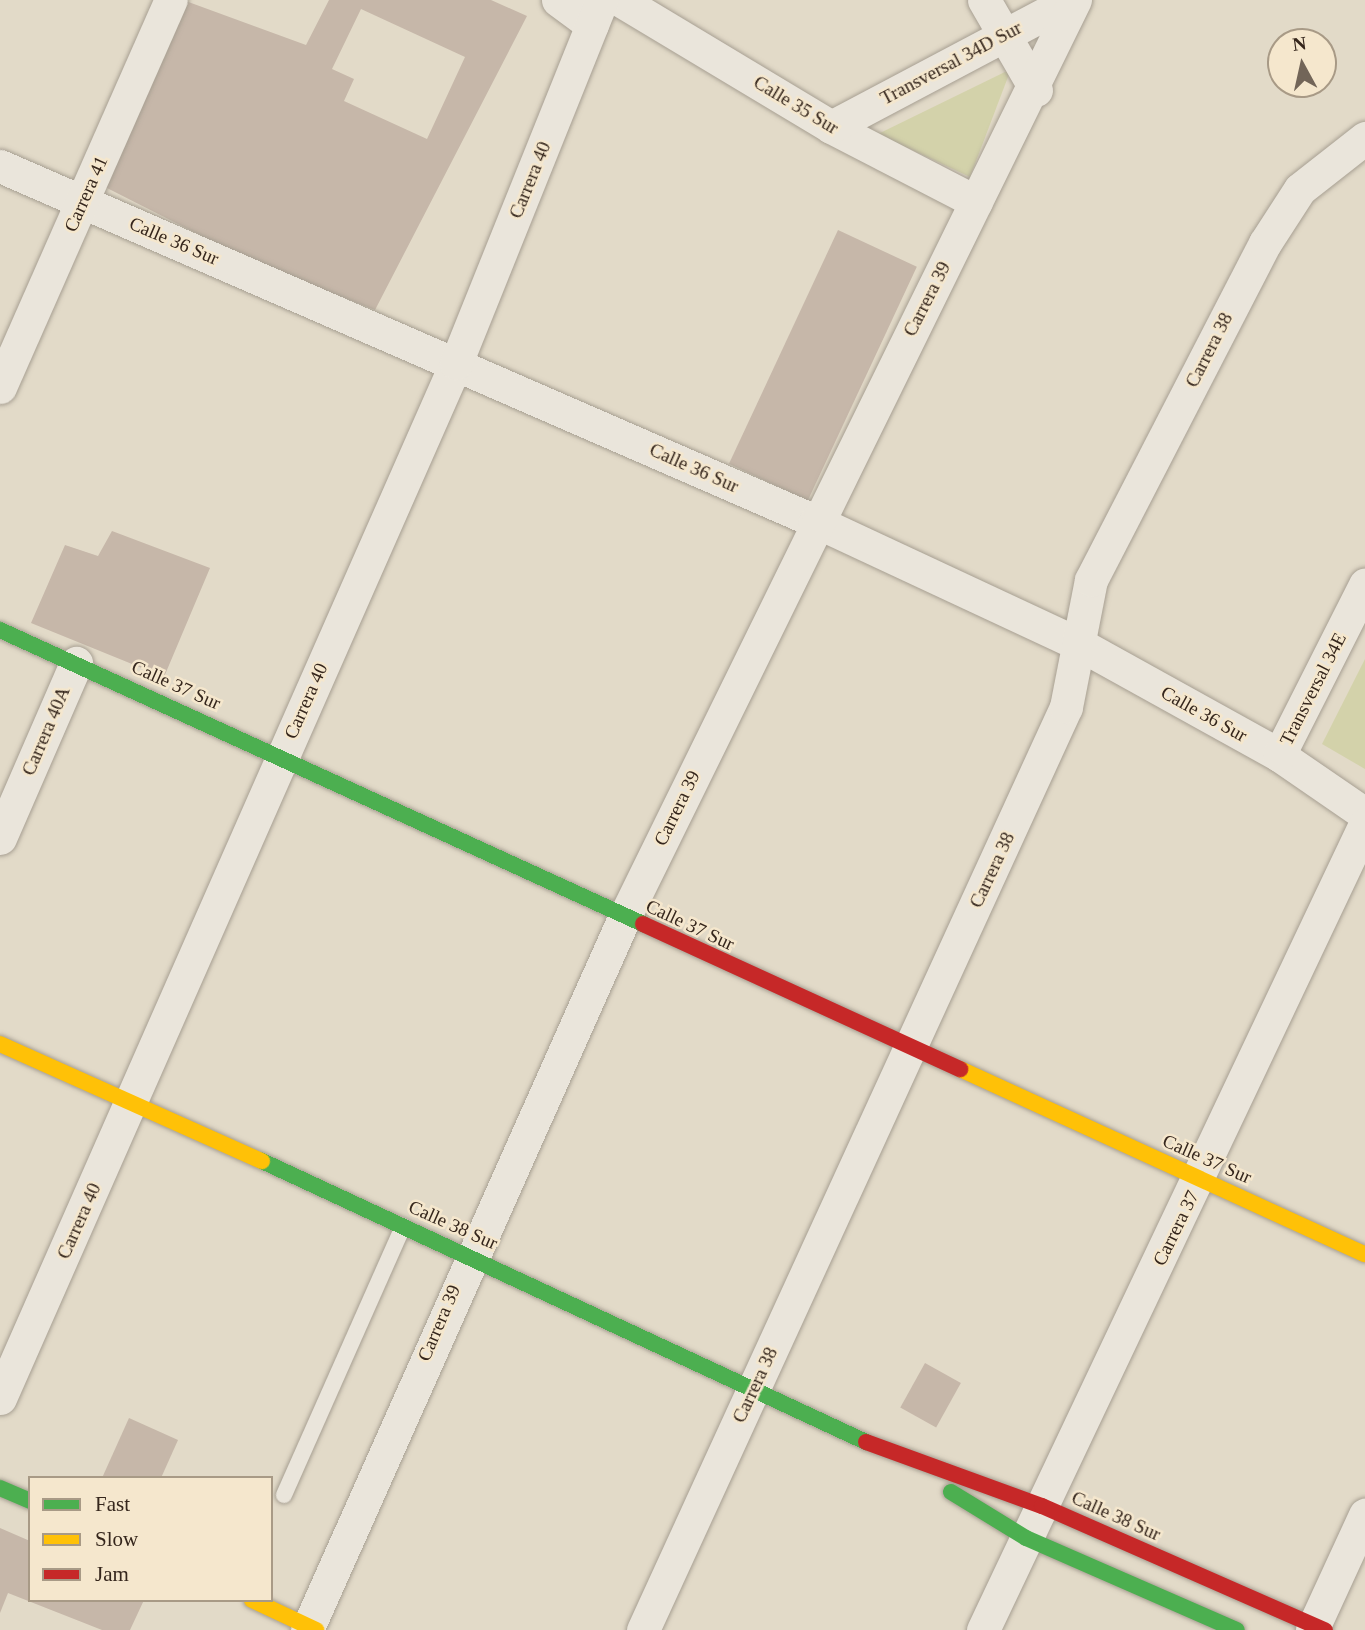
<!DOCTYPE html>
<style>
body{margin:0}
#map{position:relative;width:1365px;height:1630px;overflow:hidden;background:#e2dac8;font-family:"Times New Roman",serif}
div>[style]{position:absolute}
.green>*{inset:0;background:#d3d2aa}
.building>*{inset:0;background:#c6b7a9;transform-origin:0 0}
.roads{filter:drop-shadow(0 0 2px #a79f92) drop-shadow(0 0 2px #a79f92)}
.lane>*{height:16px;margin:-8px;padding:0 8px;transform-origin:8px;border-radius:8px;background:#eae5db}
.street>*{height:33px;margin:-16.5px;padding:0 16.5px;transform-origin:16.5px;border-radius:16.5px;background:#eae5db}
.fast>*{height:16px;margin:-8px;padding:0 8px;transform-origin:8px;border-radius:8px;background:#4caf50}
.slow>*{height:16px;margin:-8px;padding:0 8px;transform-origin:8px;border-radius:8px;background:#ffc107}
.jam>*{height:16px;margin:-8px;padding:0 8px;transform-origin:8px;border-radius:8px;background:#c62828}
span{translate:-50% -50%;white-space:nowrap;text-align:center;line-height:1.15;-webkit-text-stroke:5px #f5e7cd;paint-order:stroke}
.street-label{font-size:19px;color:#35261c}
.legend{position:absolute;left:28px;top:1476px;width:245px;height:126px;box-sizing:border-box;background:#f5e7cd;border:2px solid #a89a86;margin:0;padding:9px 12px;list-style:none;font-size:21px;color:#35261c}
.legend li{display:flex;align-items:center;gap:14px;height:35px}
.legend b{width:35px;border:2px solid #a89a86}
.north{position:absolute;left:1267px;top:28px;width:70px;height:70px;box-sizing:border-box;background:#f5e7cd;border:2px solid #a89a86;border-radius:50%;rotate:352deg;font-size:19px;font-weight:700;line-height:28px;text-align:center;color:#35261c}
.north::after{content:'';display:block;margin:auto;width:24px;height:32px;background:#726558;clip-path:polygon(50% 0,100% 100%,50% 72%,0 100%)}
</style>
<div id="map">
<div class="green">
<i style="clip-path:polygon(1011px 69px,970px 177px,878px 134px)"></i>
<i style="clip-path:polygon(1365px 659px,1365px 769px,1322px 744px)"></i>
</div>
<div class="building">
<i style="clip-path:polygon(evenodd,183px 0,306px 45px,329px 0,491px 0,527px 16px,375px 310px,253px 262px,105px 187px,183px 0,361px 9px,465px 57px,427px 139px,344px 101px,354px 79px,332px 69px,361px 9px)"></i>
<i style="left:838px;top:230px;width:87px;height:258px;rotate:25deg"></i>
<i style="clip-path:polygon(112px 531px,210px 568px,164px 677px,31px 623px,65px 545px,98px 556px)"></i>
<i style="left:925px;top:1363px;width:41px;height:51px;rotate:29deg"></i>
<i style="clip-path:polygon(129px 1418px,178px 1440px,161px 1478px,102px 1478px)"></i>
<i style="clip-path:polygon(0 1528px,30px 1541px,30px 1600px,144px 1600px,130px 1630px,102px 1630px,8px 1593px,0 1613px)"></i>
</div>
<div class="roads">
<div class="lane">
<i style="left:284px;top:1495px;width:294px;rotate:-66.1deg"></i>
</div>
<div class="street">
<i style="left:558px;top:0;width:42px;rotate:36.3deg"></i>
<i style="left:620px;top:0;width:246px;rotate:31deg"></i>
<i style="left:831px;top:127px;width:163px;rotate:27.3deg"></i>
<i style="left:984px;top:0;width:104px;rotate:60deg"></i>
<i style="left:831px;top:127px;width:272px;rotate:-27.9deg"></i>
<i style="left:0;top:166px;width:889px;rotate:23.54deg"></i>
<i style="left:815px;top:521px;width:291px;rotate:25deg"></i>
<i style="left:1079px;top:644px;width:229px;rotate:29deg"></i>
<i style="left:1279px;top:755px;width:104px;rotate:34.5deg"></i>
<i style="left:0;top:387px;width:423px;rotate:-66.2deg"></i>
<i style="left:1279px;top:755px;width:191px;rotate:-63.2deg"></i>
<i style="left:0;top:838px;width:191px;rotate:-66.5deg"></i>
<i style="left:0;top:1398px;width:1131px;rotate:-66.22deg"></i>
<i style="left:456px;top:363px;width:391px;rotate:-68.1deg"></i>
<i style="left:307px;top:1630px;width:779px;rotate:-66deg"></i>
<i style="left:624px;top:918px;width:1023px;rotate:-63.84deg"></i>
<i style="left:643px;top:1630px;width:1015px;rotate:-65.38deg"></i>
<i style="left:1066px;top:707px;width:129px;rotate:-78.9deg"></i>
<i style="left:1091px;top:580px;width:379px;rotate:-62.7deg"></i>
<i style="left:1265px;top:243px;width:64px;rotate:-57.1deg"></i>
<i style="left:1300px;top:189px;width:83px;rotate:-38.1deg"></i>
<i style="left:983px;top:1630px;width:892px;rotate:-64.64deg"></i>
<i style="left:1312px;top:1630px;width:127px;rotate:-65.3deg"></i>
</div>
<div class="fast">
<i style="left:0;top:630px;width:707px;rotate:24.57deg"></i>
<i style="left:262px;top:1161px;width:666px;rotate:24.95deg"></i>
<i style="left:0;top:1488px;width:33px;rotate:23deg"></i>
<i style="left:951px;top:1492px;width:88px;rotate:31.5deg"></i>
<i style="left:1026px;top:1538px;width:230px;rotate:23.6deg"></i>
</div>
<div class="slow">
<i style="left:0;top:1044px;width:287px;rotate:24.1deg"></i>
<i style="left:960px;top:1069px;width:445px;rotate:24.6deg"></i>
<i style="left:252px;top:1600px;width:71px;rotate:25.1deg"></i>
</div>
<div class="jam">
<i style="left:643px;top:924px;width:349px;rotate:24.6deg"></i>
<i style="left:866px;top:1442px;width:187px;rotate:20deg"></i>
<i style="left:1042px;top:1506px;width:309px;rotate:23.7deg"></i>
</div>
</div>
<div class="street-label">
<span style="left:951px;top:63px;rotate:-28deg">Transversal 34D Sur</span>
<span style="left:796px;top:105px;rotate:31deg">Calle 35 Sur</span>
<span style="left:530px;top:180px;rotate:-68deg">Carrera 40</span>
<span style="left:86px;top:194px;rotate:-66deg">Carrera 41</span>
<span style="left:174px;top:241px;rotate:23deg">Calle 36 Sur</span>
<span style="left:927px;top:299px;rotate:-63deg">Carrera 39</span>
<span style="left:1209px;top:350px;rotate:-63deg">Carrera 38</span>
<span style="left:694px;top:468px;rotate:24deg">Calle 36 Sur</span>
<span style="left:176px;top:685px;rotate:24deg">Calle 37 Sur</span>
<span style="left:1313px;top:689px;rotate:-63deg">Transversal 34E</span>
<span style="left:306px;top:701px;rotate:-66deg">Carrera 40</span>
<span style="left:1204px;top:714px;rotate:29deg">Calle 36 Sur</span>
<span style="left:46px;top:731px;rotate:-67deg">Carrera 40A</span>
<span style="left:677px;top:808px;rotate:-64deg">Carrera 39</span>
<span style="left:992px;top:870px;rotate:-65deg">Carrera 38</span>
<span style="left:690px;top:925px;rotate:25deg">Calle 37 Sur</span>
<span style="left:1207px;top:1159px;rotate:24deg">Calle 37 Sur</span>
<span style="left:79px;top:1221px;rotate:-66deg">Carrera 40</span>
<span style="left:453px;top:1225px;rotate:24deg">Calle 38 Sur</span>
<span style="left:1176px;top:1228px;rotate:-64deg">Carrera 37</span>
<span style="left:439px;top:1323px;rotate:-67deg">Carrera 39</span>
<span style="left:755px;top:1385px;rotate:-65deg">Carrera 38</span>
<span style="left:1116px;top:1516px;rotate:24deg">Calle 38 Sur</span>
</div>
<ul class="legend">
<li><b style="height:9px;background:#4caf50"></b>Fast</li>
<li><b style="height:9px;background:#ffc107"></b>Slow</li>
<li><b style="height:9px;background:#c62828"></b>Jam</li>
</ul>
<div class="north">N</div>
</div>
